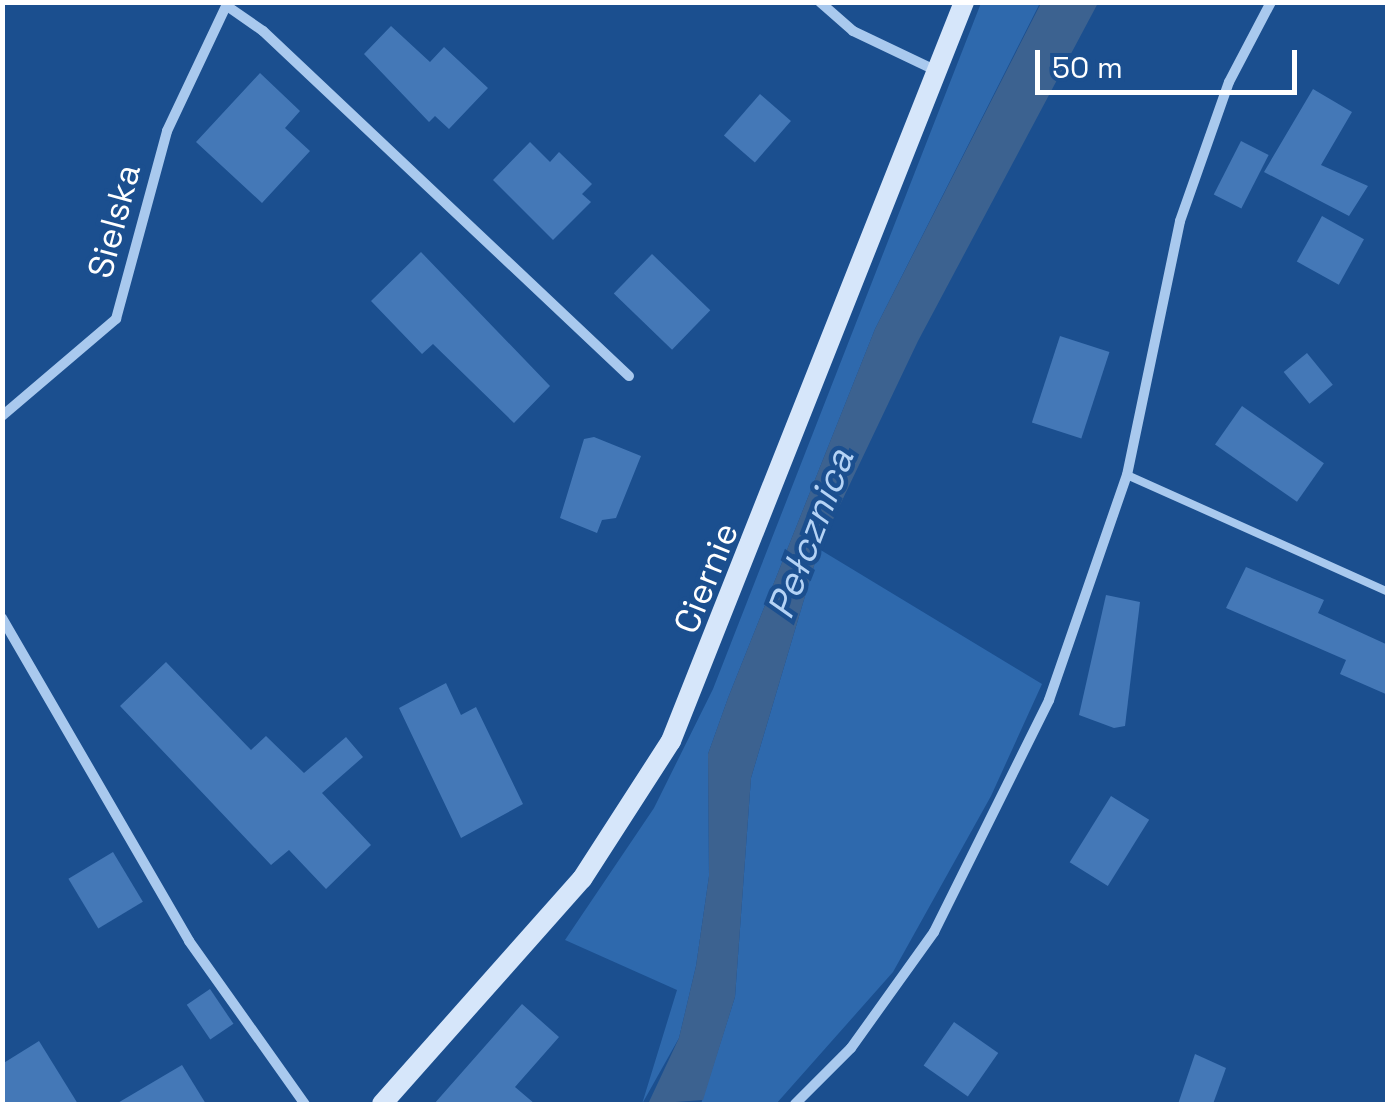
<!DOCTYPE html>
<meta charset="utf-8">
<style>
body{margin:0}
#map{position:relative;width:1390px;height:1107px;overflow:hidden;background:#1b4f8f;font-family:"Space Grotesk",sans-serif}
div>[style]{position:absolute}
.green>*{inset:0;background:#2e69ad}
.water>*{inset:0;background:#3c6290}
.building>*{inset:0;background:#4478b7;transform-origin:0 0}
.lane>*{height:8px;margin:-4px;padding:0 4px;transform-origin:4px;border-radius:4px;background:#a9c9ee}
.street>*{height:10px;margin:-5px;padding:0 5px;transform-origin:5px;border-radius:5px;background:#a9c9ee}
.secondary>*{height:20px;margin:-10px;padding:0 10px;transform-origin:10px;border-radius:10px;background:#d6e6fa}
span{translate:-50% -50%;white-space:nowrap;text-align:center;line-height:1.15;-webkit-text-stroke:9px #1b4f8f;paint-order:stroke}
.street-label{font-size:35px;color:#fff}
.water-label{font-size:38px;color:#b5d3f5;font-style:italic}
.frame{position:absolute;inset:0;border:5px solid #fff;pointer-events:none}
.scale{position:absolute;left:1035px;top:50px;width:262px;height:45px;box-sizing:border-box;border:5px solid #fff;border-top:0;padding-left:12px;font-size:30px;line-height:35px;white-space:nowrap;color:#fff;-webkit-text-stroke:8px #1b4f8f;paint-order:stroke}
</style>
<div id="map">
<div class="green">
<i style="clip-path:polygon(981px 3px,1040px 3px,875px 329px,728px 698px,708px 754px,709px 876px,696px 966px,679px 1038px,642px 1104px,677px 990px,565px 940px,654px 808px,713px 689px)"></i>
<i style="clip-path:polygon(819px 549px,1042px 684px,991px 796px,893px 972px,776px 1104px,701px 1104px,735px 997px,751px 778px)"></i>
</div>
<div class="water">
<i style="clip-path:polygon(1041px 3px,1098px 3px,918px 341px,819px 549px,751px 778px,735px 997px,703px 1100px,648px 1104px,679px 1038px,696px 966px,709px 876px,708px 754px,728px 698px,875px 329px)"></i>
</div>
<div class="building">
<i style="clip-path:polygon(391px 26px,430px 62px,444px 47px,488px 88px,449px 129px,435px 116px,429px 122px,364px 54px)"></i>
<i style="clip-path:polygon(260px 73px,300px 111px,285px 128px,310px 151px,262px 203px,196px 142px)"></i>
<i style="clip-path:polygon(1313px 89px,1352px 112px,1321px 165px,1368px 186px,1349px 216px,1264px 172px)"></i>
<i style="left:760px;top:94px;width:41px;height:55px;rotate:41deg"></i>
<i style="left:1241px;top:141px;width:31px;height:60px;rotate:27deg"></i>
<i style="clip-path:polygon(530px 142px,550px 162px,559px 152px,592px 184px,582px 194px,591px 202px,553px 240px,493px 180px)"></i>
<i style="left:1322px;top:216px;width:48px;height:52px;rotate:29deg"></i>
<i style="clip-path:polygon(421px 252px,550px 386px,514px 423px,433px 344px,422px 354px,371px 301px)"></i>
<i style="left:652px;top:254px;width:81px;height:55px;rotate:44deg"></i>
<i style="left:1060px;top:336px;width:52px;height:91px;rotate:18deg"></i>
<i style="left:1307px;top:353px;width:41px;height:30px;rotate:51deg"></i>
<i style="left:1242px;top:406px;width:100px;height:47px;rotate:35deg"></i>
<i style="clip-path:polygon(594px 437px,641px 456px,616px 518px,602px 520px,597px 533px,560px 518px,584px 439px)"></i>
<i style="clip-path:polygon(1246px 567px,1324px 600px,1318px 613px,1388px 645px,1388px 695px,1340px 674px,1346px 660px,1226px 608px)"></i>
<i style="clip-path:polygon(1106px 595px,1140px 602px,1125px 726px,1114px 728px,1079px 715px)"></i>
<i style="clip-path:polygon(166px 662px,251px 750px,266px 736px,304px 773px,346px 737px,363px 757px,322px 793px,371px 845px,326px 889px,289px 850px,271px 865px,120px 706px)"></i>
<i style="clip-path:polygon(446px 683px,461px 715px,476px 707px,523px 804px,461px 838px,399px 708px)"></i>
<i style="left:1111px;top:796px;width:45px;height:78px;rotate:32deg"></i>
<i style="left:113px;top:852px;width:58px;height:52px;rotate:59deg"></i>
<i style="left:210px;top:989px;width:42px;height:28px;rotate:56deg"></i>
<i style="clip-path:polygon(522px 1004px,559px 1037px,515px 1087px,535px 1104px,434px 1104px)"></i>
<i style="left:954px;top:1022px;width:54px;height:53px;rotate:35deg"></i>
<i style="clip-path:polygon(39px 1041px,78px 1104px,2px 1104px,2px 1064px)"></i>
<i style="clip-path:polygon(1195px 1054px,1226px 1068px,1213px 1104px,1178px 1104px)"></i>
<i style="clip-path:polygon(182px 1065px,206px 1104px,116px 1104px)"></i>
</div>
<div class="lane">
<i style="left:1127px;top:475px;width:286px;rotate:24.1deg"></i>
</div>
<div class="street">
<i style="left:820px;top:2px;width:44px;rotate:41.3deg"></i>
<i style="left:853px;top:31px;width:93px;rotate:25.5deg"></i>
<i style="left:227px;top:6px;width:44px;rotate:34.8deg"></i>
<i style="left:263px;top:31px;width:503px;rotate:43.31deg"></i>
<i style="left:2px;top:416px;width:150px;rotate:-40.4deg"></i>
<i style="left:116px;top:319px;width:195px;rotate:-74.8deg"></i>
<i style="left:167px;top:131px;width:143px;rotate:-64.7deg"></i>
<i style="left:2px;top:618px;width:373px;rotate:59.9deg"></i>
<i style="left:189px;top:941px;width:200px;rotate:54.6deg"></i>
<i style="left:795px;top:1104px;width:79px;rotate:-45deg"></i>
<i style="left:851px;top:1048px;width:143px;rotate:-54.4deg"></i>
<i style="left:934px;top:932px;width:259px;rotate:-63.6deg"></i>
<i style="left:1049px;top:700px;width:238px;rotate:-70.9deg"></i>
<i style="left:1127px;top:475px;width:259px;rotate:-78.2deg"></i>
<i style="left:1180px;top:221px;width:147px;rotate:-70.6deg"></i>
<i style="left:1229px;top:82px;width:90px;rotate:-62.3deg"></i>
</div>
<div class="secondary">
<i style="left:382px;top:1104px;width:301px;rotate:-48.4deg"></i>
<i style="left:582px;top:879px;width:164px;rotate:-57.2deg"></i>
<i style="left:671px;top:741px;width:795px;rotate:-68.37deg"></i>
</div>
<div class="street-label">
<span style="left:114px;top:221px;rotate:-75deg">Sielska</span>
<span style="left:706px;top:578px;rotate:-68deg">Ciernie</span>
</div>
<div class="water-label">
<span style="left:811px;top:534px;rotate:-69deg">Pełcznica</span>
</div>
<div class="frame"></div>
<div class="scale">50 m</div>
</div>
